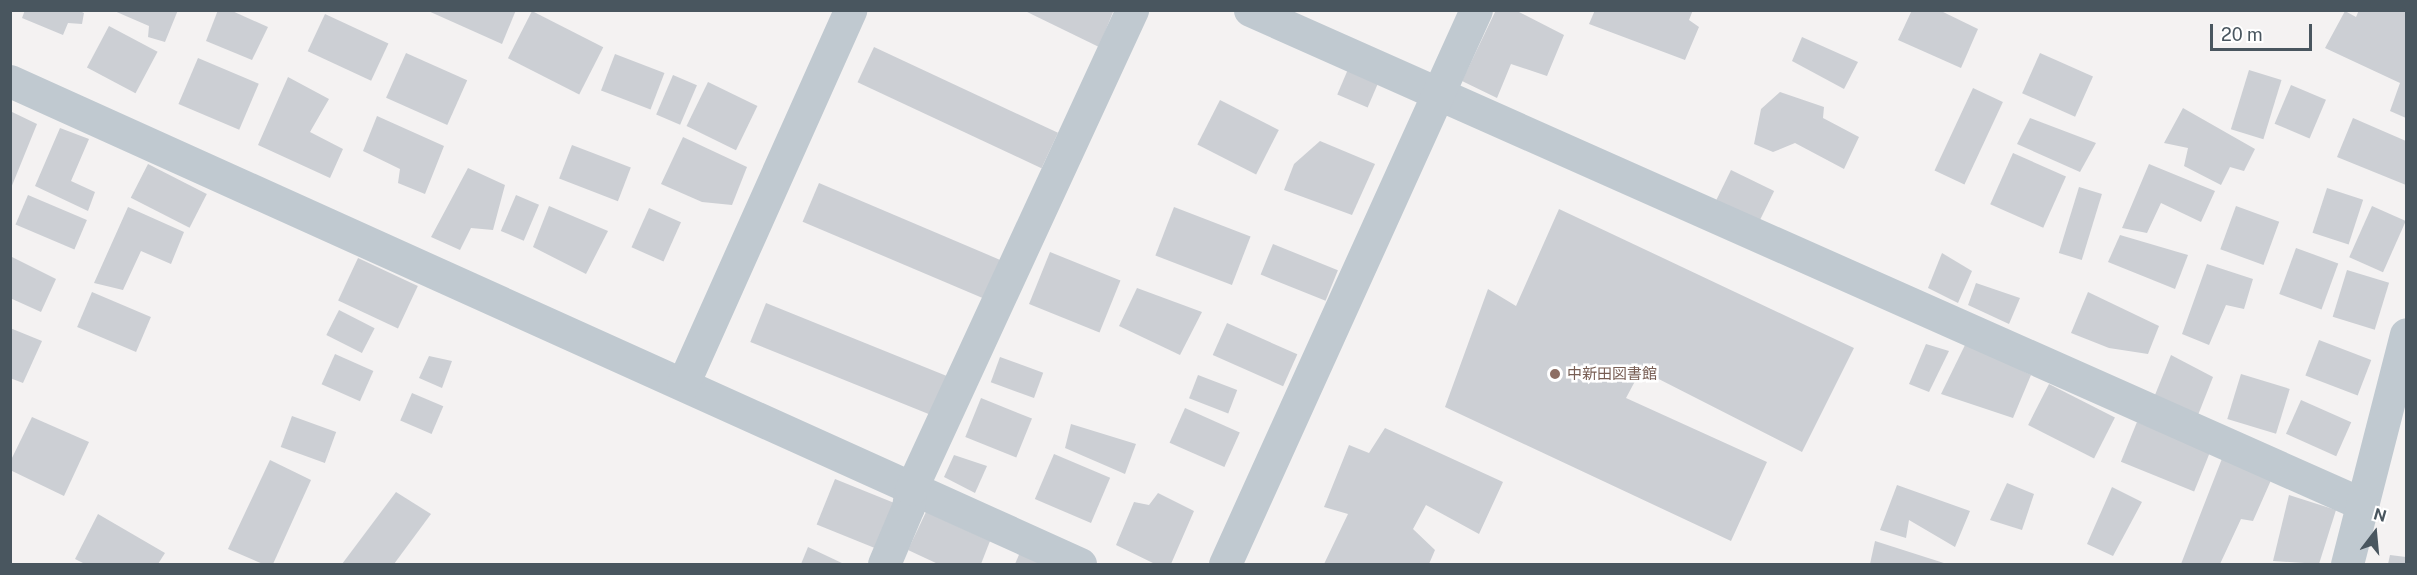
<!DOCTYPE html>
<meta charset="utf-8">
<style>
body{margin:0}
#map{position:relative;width:2417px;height:575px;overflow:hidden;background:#f4f2f2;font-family:"Public Sans","Noto Sans JP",sans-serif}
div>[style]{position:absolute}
.building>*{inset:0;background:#cccfd4;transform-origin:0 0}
.minor>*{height:33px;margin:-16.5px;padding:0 16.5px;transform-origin:16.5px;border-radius:16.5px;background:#c0c9d0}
.tertiary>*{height:33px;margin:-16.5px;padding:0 16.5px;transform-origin:16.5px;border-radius:16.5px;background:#c0c9d0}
.dots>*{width:16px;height:16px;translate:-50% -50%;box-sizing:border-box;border:3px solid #fff;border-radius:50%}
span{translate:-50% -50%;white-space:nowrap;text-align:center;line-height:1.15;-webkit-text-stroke:5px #fff;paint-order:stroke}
.education-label{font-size:15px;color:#785e54}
.left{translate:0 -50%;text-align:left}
.frame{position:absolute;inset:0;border:12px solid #49565f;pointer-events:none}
.north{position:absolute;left:2345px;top:503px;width:60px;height:60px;-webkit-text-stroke:4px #fff;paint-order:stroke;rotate:16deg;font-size:16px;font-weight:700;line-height:24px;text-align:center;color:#49565f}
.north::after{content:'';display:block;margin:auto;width:21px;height:27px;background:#49565f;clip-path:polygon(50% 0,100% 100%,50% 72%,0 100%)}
.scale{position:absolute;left:2210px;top:24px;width:102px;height:27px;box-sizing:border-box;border:3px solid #49565f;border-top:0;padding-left:8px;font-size:18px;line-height:21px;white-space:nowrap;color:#49565f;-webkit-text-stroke:4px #fff;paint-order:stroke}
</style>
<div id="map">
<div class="building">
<i style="clip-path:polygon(25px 10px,78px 10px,84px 13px,82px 24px,68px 23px,63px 35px,22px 18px)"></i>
<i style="clip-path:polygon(112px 10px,178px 10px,165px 42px,148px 37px,149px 26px)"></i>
<i style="clip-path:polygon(218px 10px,230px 10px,268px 27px,252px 60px,206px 41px)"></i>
<i style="clip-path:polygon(426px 10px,516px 10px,502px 44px)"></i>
<i style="clip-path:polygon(1023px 10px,1109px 10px,1113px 12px,1099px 47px)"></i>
<i style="clip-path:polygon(1496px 10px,1515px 10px,1564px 35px,1547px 76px,1511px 64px,1497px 98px,1462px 81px)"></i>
<i style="clip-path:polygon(1595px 10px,1693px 10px,1689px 20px,1699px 27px,1685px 60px,1589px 24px)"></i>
<i style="clip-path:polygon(1912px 10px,1939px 10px,1978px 29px,1961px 68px,1898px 40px)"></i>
<i style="clip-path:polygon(2359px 10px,2406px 10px,2406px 118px,2390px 111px,2400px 83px,2325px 48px,2345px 11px,2356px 17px)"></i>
<i style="left:532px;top:11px;width:80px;height:53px;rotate:27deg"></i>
<i style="left:325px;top:14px;width:70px;height:41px;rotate:25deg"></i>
<i style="left:109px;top:26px;width:55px;height:47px;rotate:28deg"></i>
<i style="clip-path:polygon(1802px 37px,1858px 62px,1844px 89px,1792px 61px)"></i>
<i style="left:874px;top:47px;width:203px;height:39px;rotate:25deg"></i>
<i style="left:406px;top:53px;width:67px;height:49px;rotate:24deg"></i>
<i style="left:2040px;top:53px;width:58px;height:44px;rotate:24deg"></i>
<i style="left:615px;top:54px;width:53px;height:39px;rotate:21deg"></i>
<i style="left:198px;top:58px;width:66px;height:50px;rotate:23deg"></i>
<i style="left:1349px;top:67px;width:33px;height:30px;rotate:23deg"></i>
<i style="left:2249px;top:70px;width:34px;height:62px;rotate:17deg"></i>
<i style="left:673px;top:75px;width:26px;height:43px;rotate:23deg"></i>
<i style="clip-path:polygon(288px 77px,329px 99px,310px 132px,343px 149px,330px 178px,258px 145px)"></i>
<i style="left:708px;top:82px;width:55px;height:49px;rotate:26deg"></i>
<i style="left:2291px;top:85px;width:38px;height:42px;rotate:23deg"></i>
<i style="left:1973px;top:88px;width:33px;height:91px;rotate:25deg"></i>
<i style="clip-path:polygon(1780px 92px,1824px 107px,1823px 118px,1859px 137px,1844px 169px,1795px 143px,1773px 152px,1754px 144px,1761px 109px)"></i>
<i style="left:1220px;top:100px;width:66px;height:50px;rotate:27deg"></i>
<i style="clip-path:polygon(2183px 108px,2255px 149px,2244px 171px,2230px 167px,2221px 185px,2184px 166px,2188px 148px,2164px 143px)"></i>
<i style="clip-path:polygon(10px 111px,37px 124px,11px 188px,10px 188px)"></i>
<i style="clip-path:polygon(377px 116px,444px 146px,425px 194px,398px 183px,400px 169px,363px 151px)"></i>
<i style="clip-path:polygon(2030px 118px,2096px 143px,2080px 172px,2017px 144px)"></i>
<i style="clip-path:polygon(2353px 118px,2406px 141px,2406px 185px,2337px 157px)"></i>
<i style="clip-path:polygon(60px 128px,89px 139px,71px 181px,95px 192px,88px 211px,35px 186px)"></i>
<i style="clip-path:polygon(683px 137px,747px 167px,732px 205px,702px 202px,661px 184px)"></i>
<i style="clip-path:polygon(1320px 141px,1375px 164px,1352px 215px,1284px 190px,1294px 164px)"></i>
<i style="left:572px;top:145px;width:63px;height:36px;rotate:21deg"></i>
<i style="left:2013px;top:153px;width:58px;height:56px;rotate:24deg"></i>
<i style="left:148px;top:164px;width:66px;height:38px;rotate:27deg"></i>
<i style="clip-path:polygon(2149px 164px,2215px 191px,2201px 222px,2161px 203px,2147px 233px,2122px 228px)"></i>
<i style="clip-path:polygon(468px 168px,505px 185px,493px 230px,471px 228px,460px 250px,431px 237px)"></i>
<i style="left:1731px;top:170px;width:48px;height:34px;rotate:26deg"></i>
<i style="left:819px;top:183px;width:200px;height:42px;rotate:23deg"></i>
<i style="left:2079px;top:187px;width:24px;height:69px;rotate:17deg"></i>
<i style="left:2327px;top:188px;width:38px;height:47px;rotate:18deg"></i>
<i style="left:28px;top:195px;width:64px;height:32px;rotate:23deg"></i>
<i style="left:516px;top:195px;width:25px;height:39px;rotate:23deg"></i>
<i style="clip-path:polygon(549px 206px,608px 231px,586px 274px,533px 247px)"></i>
<i style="left:2236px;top:206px;width:46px;height:46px;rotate:20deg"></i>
<i style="left:2372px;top:206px;width:37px;height:56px;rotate:24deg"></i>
<i style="clip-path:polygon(128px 207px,184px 232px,171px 264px,141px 251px,123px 290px,94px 283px)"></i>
<i style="left:1174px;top:207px;width:82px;height:52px;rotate:21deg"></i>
<i style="left:649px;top:208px;width:35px;height:43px;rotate:24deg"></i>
<i style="clip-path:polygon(1559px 209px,1854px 348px,1802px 452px,1641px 370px,1626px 398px,1767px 462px,1731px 541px,1445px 407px,1488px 289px,1516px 306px)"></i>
<i style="clip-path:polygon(2120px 235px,2188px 255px,2175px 289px,2108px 262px)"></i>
<i style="left:1273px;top:244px;width:70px;height:33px;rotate:22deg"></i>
<i style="left:2296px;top:248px;width:45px;height:49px;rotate:20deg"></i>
<i style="left:1050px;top:252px;width:76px;height:56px;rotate:22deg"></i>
<i style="clip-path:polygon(1942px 253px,1972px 271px,1958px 303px,1928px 288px)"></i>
<i style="clip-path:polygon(10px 256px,56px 279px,41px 312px,10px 298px)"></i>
<i style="left:358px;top:258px;width:66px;height:47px;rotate:25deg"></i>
<i style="clip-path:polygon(2207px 264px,2253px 279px,2244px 309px,2226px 305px,2209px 345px,2182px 334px)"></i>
<i style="left:2347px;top:270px;width:44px;height:49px;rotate:17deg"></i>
<i style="clip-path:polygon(1976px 283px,2020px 298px,2009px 324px,1968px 305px)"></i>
<i style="clip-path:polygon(1137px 288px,1202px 312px,1180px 355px,1119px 326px)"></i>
<i style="left:92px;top:292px;width:64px;height:38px;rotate:23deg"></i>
<i style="clip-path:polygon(2088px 292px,2159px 326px,2148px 354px,2109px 348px,2071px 333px)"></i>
<i style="left:766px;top:303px;width:201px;height:42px;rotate:22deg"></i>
<i style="left:339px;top:310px;width:40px;height:28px;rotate:27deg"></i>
<i style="left:1227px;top:323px;width:77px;height:35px;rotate:24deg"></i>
<i style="clip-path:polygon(10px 328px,42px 341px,23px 383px,10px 378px)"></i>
<i style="left:2319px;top:340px;width:56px;height:38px;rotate:21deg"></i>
<i style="clip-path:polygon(1966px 343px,2031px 375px,2013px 418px,1941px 394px)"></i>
<i style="clip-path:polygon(1926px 344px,1949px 351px,1929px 392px,1909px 384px)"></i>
<i style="left:335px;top:354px;width:42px;height:33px;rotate:24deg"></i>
<i style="clip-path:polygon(2171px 355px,2213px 377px,2198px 415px,2155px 395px)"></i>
<i style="clip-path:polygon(429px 356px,452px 361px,442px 388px,419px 378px)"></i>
<i style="left:1000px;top:357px;width:46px;height:27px;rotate:20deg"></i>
<i style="left:2241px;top:374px;width:51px;height:47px;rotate:17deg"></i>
<i style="left:1198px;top:375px;width:42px;height:25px;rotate:21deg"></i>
<i style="left:2049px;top:384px;width:74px;height:46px;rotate:27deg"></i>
<i style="left:412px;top:393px;width:34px;height:30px;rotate:23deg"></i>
<i style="left:981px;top:398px;width:55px;height:42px;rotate:22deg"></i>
<i style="left:2301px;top:400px;width:55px;height:37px;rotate:24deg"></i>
<i style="left:1185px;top:408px;width:60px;height:38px;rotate:24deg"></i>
<i style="left:292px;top:416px;width:47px;height:33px;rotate:20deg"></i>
<i style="clip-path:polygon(32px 417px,89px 442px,64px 496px,10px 470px,10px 462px)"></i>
<i style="left:2137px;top:422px;width:79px;height:43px;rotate:22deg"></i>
<i style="clip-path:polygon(1071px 424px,1136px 444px,1125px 474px,1065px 448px)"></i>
<i style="clip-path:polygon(1385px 428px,1503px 482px,1479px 534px,1426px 505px,1413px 529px,1435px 550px,1429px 564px,1324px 564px,1348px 514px,1324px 507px,1349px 445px,1369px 453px)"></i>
<i style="left:1054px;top:454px;width:61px;height:49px;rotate:23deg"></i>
<i style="clip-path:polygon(954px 455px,987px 466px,975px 493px,944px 477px)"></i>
<i style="clip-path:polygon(2223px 456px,2272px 478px,2253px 521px,2241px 519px,2220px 564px,2181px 564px)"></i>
<i style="clip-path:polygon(270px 460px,311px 480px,273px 564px,263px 564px,228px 549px)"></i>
<i style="left:835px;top:479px;width:64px;height:49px;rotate:22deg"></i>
<i style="clip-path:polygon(2007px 483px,2034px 494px,2022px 530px,1990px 520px)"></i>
<i style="clip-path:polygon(1897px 485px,1970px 511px,1955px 547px,1909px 520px,1906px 538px,1880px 530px)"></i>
<i style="clip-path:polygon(2112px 487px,2142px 502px,2113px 556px,2087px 544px)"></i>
<i style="clip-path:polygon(396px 492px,431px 514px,394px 564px,342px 564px)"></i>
<i style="clip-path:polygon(1158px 493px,1194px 511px,1171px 564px,1155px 564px,1116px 545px,1134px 502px,1149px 505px)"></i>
<i style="clip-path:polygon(2289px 495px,2336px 510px,2319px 564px,2273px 561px)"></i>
<i style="clip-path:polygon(926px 512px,990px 541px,981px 564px,938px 564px,908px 550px)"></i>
<i style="clip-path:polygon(98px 514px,165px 553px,158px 564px,85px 564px,75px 559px)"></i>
<i style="clip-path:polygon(1875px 541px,1947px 564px,1870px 564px)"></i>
<i style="clip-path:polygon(808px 547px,844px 564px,801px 564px)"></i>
<i style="clip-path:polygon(1021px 550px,1053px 564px,1015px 564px)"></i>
<i style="clip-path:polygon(2390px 555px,2406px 557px,2406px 564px,2388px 564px)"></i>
</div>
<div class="minor">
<i style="left:1250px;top:10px;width:1217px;rotate:23.95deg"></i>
<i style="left:10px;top:81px;width:1174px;rotate:24.29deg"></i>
<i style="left:683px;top:384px;width:410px;rotate:-65.9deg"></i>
<i style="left:884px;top:564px;width:62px;rotate:-67.2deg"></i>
<i style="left:908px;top:507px;width:18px;rotate:-81deg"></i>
<i style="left:911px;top:489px;width:528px;rotate:-65.23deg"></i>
<i style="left:1225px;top:564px;width:608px;rotate:-65.63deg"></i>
</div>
<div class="tertiary">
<i style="left:2347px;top:564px;width:237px;rotate:-75.6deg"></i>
</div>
<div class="dots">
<i style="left:1555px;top:374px;background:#8d6e63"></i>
</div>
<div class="education-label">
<span class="left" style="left:1567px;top:374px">中新田図書館</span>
</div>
<div class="frame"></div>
<div class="north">N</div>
<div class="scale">20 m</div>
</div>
